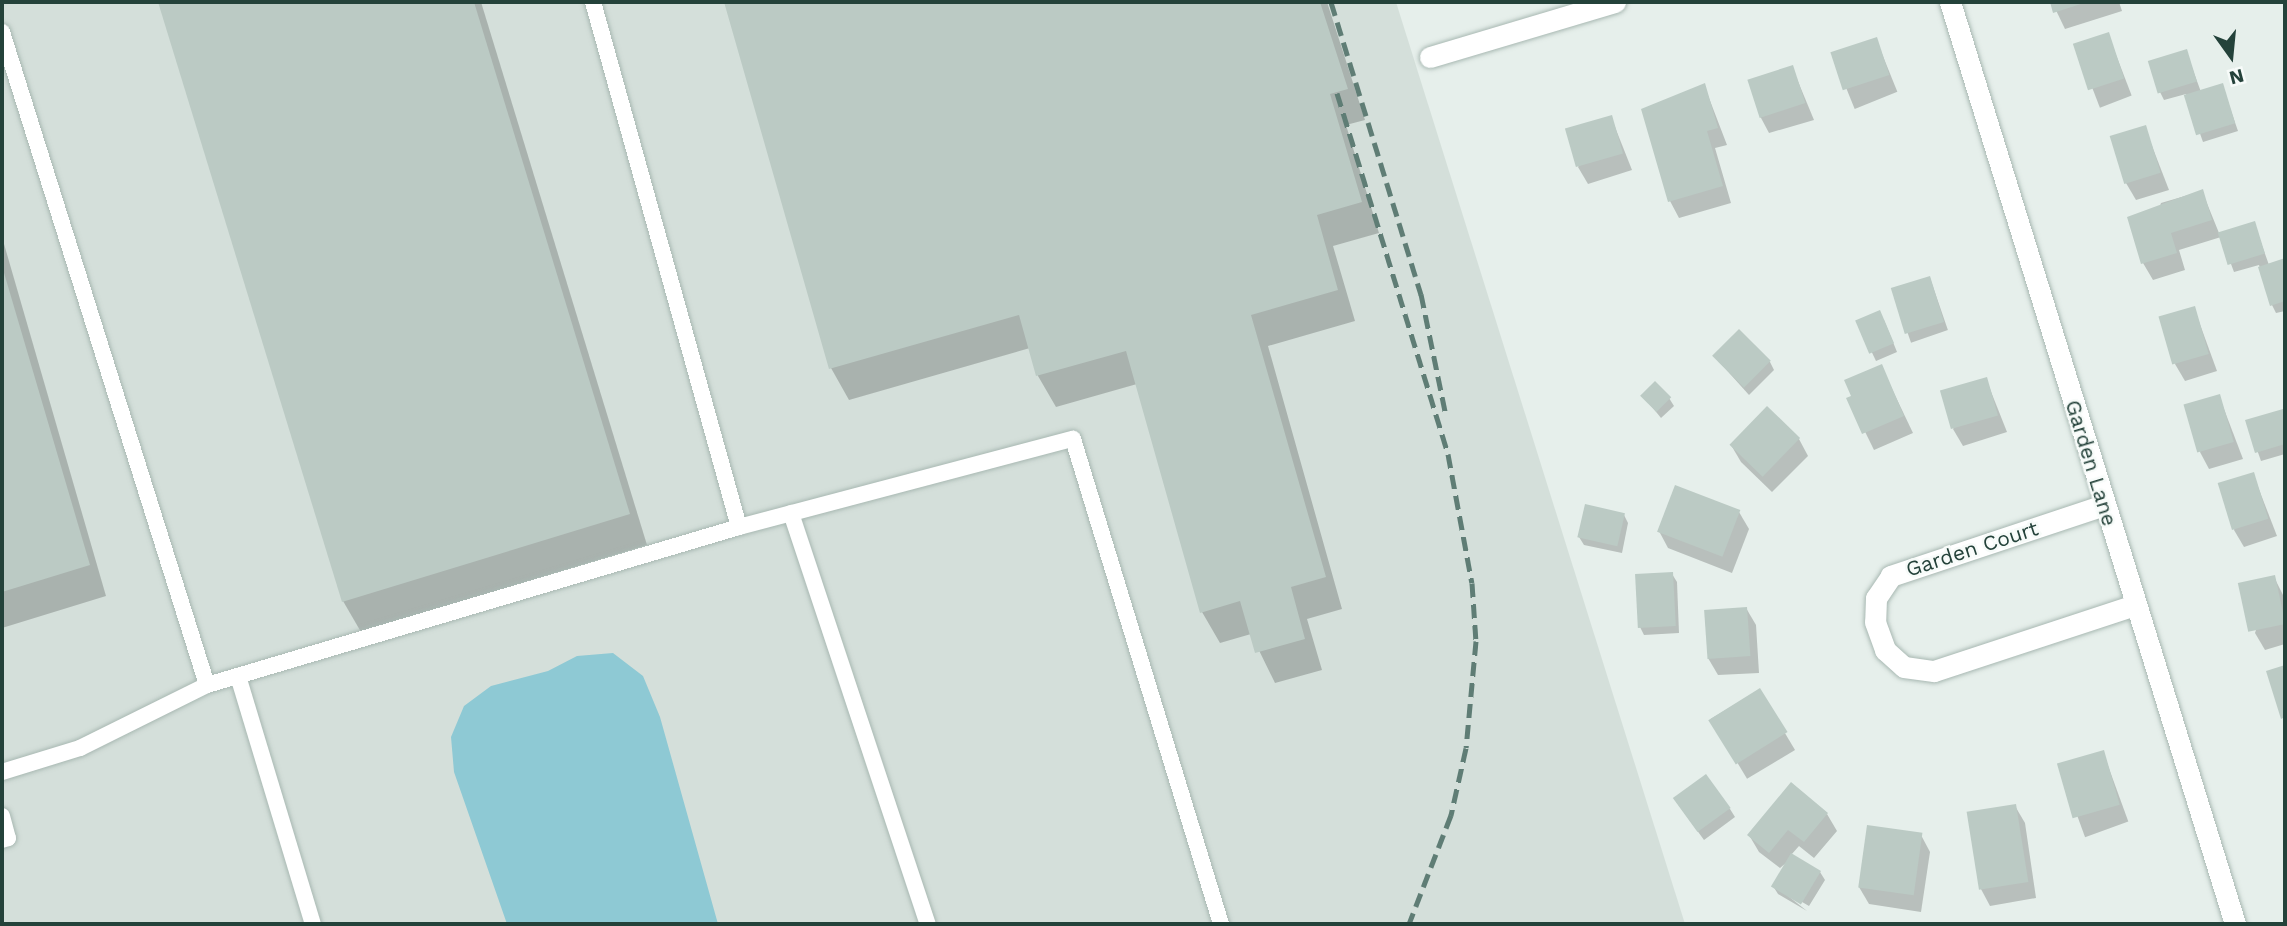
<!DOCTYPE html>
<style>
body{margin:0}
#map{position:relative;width:2287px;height:926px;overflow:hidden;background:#e6efeb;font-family:"Work Sans",sans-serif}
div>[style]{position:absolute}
.built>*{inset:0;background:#d4dfda}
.water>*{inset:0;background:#8ec9d4}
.shadow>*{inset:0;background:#0003;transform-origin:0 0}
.building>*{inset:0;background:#bbcac4;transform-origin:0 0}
.roads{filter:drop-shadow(0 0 2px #a8b8b2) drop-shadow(0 0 2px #a8b8b2)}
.service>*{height:16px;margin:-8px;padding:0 8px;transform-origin:8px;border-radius:8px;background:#fff}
.minor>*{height:21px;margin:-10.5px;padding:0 10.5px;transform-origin:10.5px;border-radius:10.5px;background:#fff}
.rail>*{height:5px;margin-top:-2.5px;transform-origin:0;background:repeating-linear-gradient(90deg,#5f7d75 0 14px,transparent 0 21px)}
span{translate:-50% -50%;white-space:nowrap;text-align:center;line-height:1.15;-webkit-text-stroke:5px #f7fbf9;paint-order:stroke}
.street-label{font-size:21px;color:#24423a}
.frame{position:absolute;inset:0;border:4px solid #24423a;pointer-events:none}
.north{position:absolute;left:2196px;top:21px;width:70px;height:70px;-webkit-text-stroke:5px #f7fbf9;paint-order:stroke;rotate:165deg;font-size:19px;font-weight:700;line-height:28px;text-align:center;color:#24423a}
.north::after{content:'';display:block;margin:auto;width:24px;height:32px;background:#24423a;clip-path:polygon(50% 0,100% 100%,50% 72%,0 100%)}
</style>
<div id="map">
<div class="built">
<i style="clip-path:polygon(2px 2px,1396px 2px,1685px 924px,2px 924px)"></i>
</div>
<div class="water">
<i style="clip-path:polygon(613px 653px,643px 676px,660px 717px,718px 924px,507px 924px,454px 772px,451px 737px,464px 706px,491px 686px,548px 671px,577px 656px)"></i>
</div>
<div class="shadow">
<i style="clip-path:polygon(160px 2px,481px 2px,647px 545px,361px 632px,343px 601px)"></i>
<i style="clip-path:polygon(726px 2px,1327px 2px,1365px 120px,1346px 125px,1379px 233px,1333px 246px,1355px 321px,1268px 346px,1342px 609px,1307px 619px,1322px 670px,1275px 683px,1251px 634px,1220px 643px,1202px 612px,1137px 384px,1056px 407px,1038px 376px,1030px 348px,849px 400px,831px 368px)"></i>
<i style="clip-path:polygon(2052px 2px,2119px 2px,2122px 11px,2065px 29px)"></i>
<i style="left:2108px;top:34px;width:66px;height:34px;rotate:69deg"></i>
<i style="left:1876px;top:39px;width:57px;height:46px;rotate:68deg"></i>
<i style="clip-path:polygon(2186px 51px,2201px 92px,2222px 85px,2238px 131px,2203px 142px,2186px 94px,2164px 100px,2160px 92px)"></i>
<i style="clip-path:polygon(1792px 67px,1814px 120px,1769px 133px,1760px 116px)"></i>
<i style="clip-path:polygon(1704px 85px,1727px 145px,1715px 148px,1731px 203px,1679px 218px,1670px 201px)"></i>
<i style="clip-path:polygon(1611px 117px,1632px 170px,1588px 184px,1578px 167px)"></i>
<i style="clip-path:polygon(2145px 128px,2169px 190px,2136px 200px,2126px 183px)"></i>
<i style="clip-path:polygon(2202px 191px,2219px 233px,2254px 223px,2269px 265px,2285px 260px,2285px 311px,2276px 313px,2272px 305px,2259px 265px,2234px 272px,2221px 237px,2179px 250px,2185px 270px,2153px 280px,2143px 263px,2161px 203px)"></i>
<i style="clip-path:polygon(2px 237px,106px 596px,2px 628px)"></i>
<i style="left:1930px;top:278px;width:55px;height:39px;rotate:71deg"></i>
<i style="clip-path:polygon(2194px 308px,2217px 371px,2185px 381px,2175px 364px)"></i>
<i style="clip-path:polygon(1884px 320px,1897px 352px,1876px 361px,1857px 321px)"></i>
<i style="clip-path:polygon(1714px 356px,1770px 362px,1774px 370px,1749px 395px)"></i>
<i style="clip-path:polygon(1881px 366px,1913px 433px,1874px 450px,1849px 399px)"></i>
<i style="clip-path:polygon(1986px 379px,2007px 432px,1963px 446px,1953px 429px)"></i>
<i style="clip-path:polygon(1643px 396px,1669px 398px,1674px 406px,1661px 418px)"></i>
<i style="clip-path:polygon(2219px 396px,2243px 459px,2209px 469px,2200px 452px)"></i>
<i style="clip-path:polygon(2282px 411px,2285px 454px,2261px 461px,2247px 421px)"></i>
<i style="clip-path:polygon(1799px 439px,1808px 456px,1772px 492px,1741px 462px,1731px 445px)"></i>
<i style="clip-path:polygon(2253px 474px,2277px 536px,2244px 547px,2234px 530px)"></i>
<i style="clip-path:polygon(1739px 512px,1749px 529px,1732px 573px,1668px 548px,1659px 531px)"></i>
<i style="clip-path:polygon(1624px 515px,1628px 523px,1622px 553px,1584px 545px,1579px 537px)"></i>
<i style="clip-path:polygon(1672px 574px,1677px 582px,1679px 633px,1644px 635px,1640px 627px)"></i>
<i style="clip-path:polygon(2274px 577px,2285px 599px,2285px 644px,2265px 650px,2255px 633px)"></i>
<i style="clip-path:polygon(1746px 608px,1756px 625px,1759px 673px,1718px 675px,1708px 658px)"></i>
<i style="left:1759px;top:690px;width:70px;height:56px;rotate:59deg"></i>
<i style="left:2103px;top:752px;width:74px;height:46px;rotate:70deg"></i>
<i style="clip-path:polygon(1675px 800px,1730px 809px,1735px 817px,1704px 840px)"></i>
<i style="clip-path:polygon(2015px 806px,2025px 823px,2036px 898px,1990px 906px,1981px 889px,1969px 813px)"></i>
<i style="clip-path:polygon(1827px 814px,1837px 831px,1814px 858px,1799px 846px,1791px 855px,1820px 872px,1825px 880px,1809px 906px,1778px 888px,1807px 911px,1778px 894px,1773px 886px,1787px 862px,1780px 868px,1759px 852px,1749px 835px)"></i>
<i style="clip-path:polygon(1921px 835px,1930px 852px,1921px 912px,1869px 904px,1859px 887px)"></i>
</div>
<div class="building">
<i style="clip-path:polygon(158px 2px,474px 2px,630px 514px,342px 602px)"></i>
<i style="clip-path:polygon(724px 2px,1320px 2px,1348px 89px,1330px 94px,1362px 202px,1317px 215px,1338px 290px,1251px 315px,1326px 577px,1291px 587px,1305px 639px,1255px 653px,1240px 601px,1200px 613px,1126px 351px,1036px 376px,1019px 315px,829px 369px)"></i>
<i style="clip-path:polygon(2050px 2px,2087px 2px,2053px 13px)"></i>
<i style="left:2109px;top:32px;width:49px;height:38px;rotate:72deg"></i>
<i style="left:1877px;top:37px;width:40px;height:49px;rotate:72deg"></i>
<i style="left:2187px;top:49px;width:34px;height:41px;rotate:73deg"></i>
<i style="left:1793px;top:65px;width:40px;height:48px;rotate:72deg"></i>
<i style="clip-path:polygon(1705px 83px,1718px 128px,1707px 131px,1723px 186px,1668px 202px,1641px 109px)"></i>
<i style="left:2223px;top:83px;width:42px;height:41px;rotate:73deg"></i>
<i style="left:1612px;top:115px;width:40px;height:49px;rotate:74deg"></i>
<i style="left:2146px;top:125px;width:50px;height:38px;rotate:73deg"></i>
<i style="clip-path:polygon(2203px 189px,2212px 220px,2171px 233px,2177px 253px,2141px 264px,2127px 217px)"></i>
<i style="left:2255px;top:221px;width:34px;height:39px;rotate:73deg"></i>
<i style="clip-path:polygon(2285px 258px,2285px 301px,2270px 306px,2258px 267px)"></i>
<i style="clip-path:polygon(2px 266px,90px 565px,2px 592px)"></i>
<i style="left:1930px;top:276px;width:48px;height:41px;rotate:73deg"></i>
<i style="left:2195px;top:306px;width:50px;height:38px;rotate:74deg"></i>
<i style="left:1880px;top:310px;width:36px;height:27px;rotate:67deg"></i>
<i style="left:1739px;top:329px;width:45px;height:38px;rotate:45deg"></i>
<i style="clip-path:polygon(1882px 364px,1904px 416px,1862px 434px,1846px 398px,1851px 396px,1844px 380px)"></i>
<i style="left:1987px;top:377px;width:40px;height:49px;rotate:74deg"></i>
<i style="left:1655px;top:381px;width:23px;height:21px;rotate:45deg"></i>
<i style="left:2220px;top:394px;width:50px;height:38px;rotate:74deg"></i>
<i style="left:1767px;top:406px;width:46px;height:54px;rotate:44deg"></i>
<i style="clip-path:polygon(2283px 409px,2285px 444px,2255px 453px,2245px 420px)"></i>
<i style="left:2254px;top:472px;width:49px;height:38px;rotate:73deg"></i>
<i style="left:1675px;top:485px;width:70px;height:50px;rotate:21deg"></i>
<i style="left:1585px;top:504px;width:41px;height:34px;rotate:13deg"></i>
<i style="left:1673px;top:572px;width:54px;height:38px;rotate:87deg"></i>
<i style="left:2275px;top:575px;width:50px;height:38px;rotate:78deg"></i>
<i style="left:1747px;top:607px;width:49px;height:43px;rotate:86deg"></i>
<i style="clip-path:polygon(2285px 665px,2285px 717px,2281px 719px,2266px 671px)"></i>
<i style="left:1760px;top:688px;width:52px;height:61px;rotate:58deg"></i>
<i style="left:2104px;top:750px;width:57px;height:49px;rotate:74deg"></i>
<i style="left:1706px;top:774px;width:42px;height:41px;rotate:54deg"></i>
<i style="clip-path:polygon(1791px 782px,1828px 813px,1804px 842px,1788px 830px,1769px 853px,1747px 835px)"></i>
<i style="left:2016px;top:804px;width:79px;height:50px;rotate:81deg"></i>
<i style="left:1867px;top:825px;width:56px;height:63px;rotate:8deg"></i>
<i style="left:1791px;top:853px;width:35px;height:39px;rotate:31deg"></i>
</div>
<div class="roads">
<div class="service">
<i style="left:593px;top:2px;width:545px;rotate:74.46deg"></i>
<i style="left:2px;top:32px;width:684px;rotate:72.57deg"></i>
<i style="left:207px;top:685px;width:555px;rotate:-16.54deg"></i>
<i style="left:739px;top:527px;width:345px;rotate:-14.8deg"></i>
<i style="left:1073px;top:439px;width:507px;rotate:73.03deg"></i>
<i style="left:791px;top:513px;width:433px;rotate:71.6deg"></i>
<i style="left:238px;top:676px;width:259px;rotate:73.2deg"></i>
<i style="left:2px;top:772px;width:82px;rotate:-17.1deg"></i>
<i style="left:80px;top:748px;width:142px;rotate:-26.4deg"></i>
<i style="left:2px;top:816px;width:23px;rotate:75deg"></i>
<i style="left:8px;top:838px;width:6px;rotate:162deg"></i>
</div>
<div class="minor">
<i style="left:1950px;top:2px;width:965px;rotate:72.82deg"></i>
<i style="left:1430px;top:57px;width:193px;rotate:-16.6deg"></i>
<i style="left:2104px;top:505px;width:225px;rotate:161.6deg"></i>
<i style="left:1891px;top:576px;width:27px;rotate:124deg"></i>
<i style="left:1876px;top:598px;width:24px;rotate:92deg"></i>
<i style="left:1875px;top:622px;width:30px;rotate:70deg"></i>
<i style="left:1885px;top:650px;width:25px;rotate:42deg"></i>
<i style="left:1904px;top:667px;width:30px;rotate:8deg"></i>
<i style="left:1934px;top:671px;width:212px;rotate:-18.2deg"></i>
</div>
</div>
<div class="rail">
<i style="left:1331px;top:2px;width:306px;rotate:72.9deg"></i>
<i style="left:1421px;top:294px;width:125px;rotate:78.4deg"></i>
<i style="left:1337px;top:93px;width:378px;rotate:72.9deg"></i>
<i style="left:1448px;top:454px;width:131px;rotate:79.5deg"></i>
<i style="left:1472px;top:583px;width:58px;rotate:86.1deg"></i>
<i style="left:1476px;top:641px;width:107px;rotate:95.3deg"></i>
<i style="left:1466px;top:748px;width:69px;rotate:102.6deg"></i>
<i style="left:1451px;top:815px;width:117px;rotate:111.1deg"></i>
</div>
<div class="street-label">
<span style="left:2091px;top:463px;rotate:73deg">Garden Lane</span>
<span style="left:1972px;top:549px;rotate:-18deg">Garden Court</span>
</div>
<div class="frame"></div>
<div class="north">N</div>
</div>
